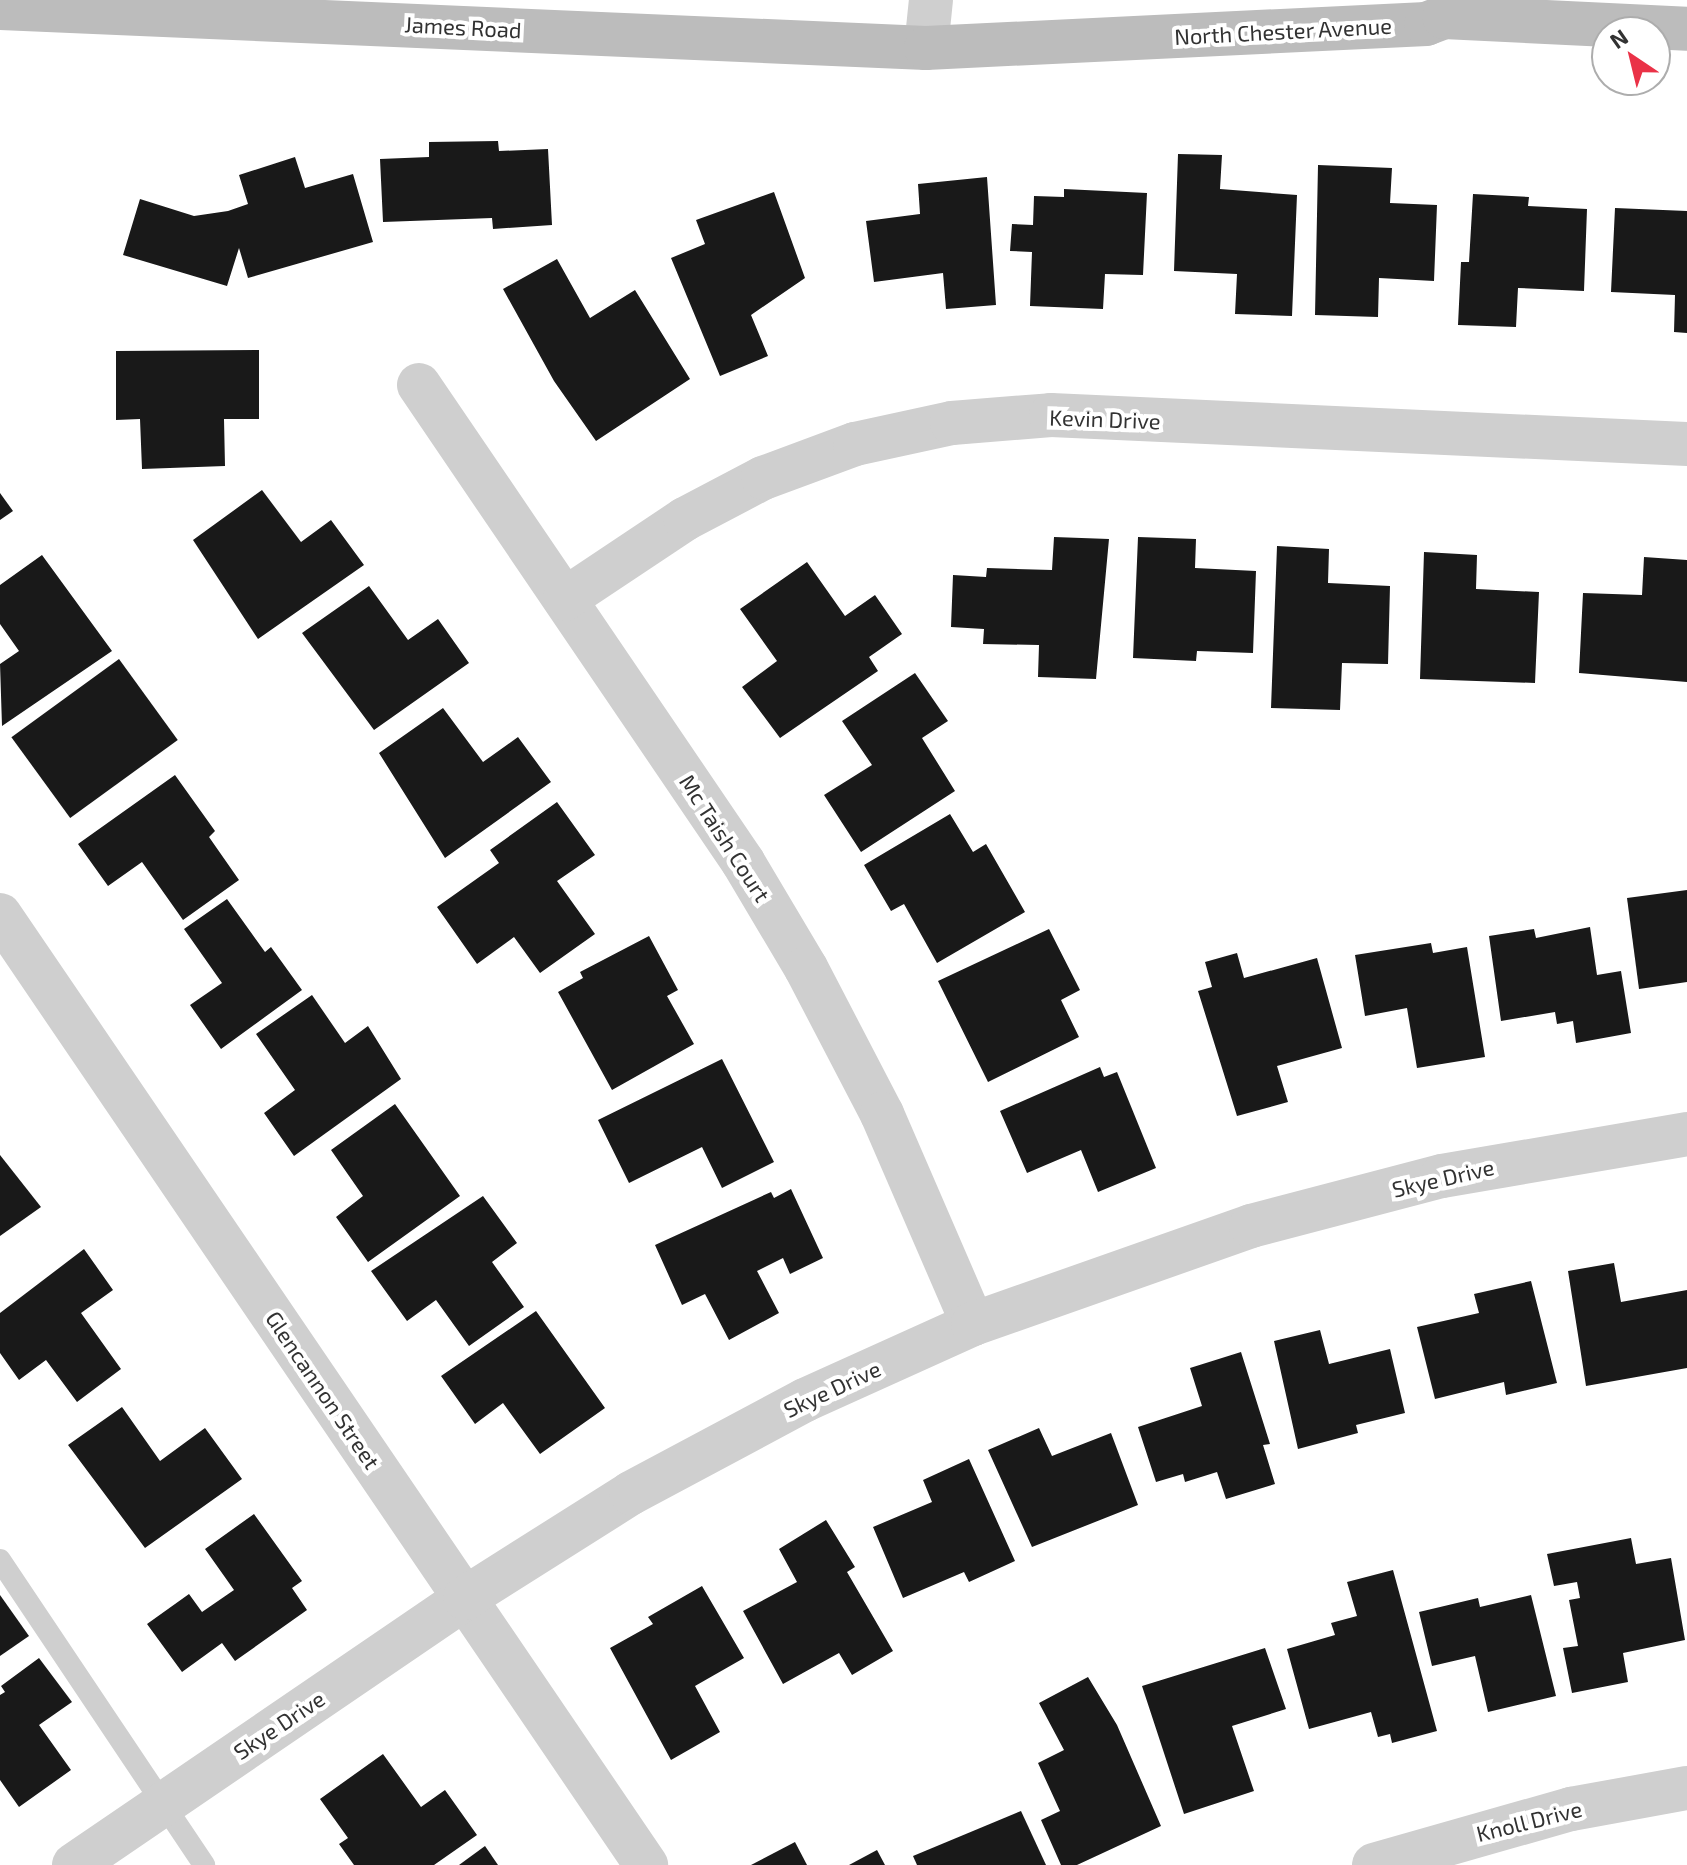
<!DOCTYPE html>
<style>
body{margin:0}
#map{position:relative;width:1687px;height:1865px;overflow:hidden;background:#fff;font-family:"Exo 2",sans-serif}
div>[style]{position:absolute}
.building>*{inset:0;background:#191919;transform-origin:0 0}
.lane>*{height:22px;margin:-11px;padding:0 11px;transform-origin:11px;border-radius:11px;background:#cfcfcf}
.street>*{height:44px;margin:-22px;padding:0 22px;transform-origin:22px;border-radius:22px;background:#cfcfcf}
.secondary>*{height:44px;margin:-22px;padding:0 22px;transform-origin:22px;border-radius:22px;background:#bcbcbc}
span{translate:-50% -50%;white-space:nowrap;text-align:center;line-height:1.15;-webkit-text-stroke:8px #fff;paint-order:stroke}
.street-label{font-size:22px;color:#323232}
.north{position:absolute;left:1591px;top:16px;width:80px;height:80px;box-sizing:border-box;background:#fff;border:2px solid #adadad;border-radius:50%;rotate:325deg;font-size:22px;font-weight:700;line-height:32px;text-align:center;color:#323232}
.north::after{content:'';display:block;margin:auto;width:28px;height:36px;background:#ea3247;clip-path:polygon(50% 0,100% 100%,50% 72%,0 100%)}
</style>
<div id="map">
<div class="building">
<i style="clip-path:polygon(498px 141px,499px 151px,548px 149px,552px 225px,493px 229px,492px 218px,383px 222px,380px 159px,429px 157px,429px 142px)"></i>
<i style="clip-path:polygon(1178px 154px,1222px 155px,1220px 189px,1297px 195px,1292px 316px,1235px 314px,1237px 274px,1174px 271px)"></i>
<i style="clip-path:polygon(295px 157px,305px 188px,353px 174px,373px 242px,248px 278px,239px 248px,227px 286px,123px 255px,140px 199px,194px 216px,228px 211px,248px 204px,239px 175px)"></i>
<i style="clip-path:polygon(1318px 165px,1392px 168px,1390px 203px,1437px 205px,1434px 281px,1379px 278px,1378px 317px,1315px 315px)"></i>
<i style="clip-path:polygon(987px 177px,996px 305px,946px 309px,943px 273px,874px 282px,866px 221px,920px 214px,918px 184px)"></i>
<i style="clip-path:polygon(1064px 189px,1147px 193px,1143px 275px,1105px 274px,1103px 309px,1030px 306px,1032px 252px,1010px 251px,1012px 224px,1033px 225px,1034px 196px,1064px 197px)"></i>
<i style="clip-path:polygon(774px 192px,805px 278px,751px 315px,768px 356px,720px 376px,671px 258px,705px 244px,696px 220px)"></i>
<i style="clip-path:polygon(1473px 194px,1529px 197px,1528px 206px,1587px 209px,1584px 291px,1518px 288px,1516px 327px,1458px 325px,1461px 262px,1469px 262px)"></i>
<i style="clip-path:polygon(1615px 208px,1687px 211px,1687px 333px,1674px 332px,1675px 295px,1611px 292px)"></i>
<i style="clip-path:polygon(557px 259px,590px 318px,635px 290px,690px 379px,596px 441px,554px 381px,503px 289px)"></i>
<i style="clip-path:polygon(259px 350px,259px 419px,224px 419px,225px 466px,142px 469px,140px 419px,116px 420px,116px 351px)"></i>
<i style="clip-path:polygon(262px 490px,301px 542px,331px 520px,364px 565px,258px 639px,193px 540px)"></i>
<i style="clip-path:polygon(0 493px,13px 511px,0 520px)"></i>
<i style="clip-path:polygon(1054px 537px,1109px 539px,1096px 679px,1038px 677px,1039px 645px,983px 644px,984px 629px,951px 627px,953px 575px,986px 577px,987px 568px,1052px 570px)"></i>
<i style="clip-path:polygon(1138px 537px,1196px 539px,1195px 568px,1256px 571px,1253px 653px,1197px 651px,1196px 661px,1133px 658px)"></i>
<i style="clip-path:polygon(1277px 546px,1329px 549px,1328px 583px,1390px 586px,1388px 664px,1342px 663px,1340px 710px,1271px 708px)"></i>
<i style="clip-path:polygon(1424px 552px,1477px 555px,1476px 589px,1539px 592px,1535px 683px,1420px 679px)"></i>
<i style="clip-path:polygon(42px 555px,112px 651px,2px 726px,0 664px,19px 651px,0 624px,0 585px)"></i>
<i style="clip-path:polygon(1644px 557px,1687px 560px,1687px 682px,1579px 673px,1583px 593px,1642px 595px)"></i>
<i style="clip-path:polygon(807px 562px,845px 616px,875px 595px,902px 634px,869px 657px,878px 671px,780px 738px,742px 687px,777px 661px,740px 609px)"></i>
<i style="clip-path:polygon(369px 586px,408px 640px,438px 619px,469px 663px,374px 730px,302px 633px)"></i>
<i style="left:119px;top:659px;width:100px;height:133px;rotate:54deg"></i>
<i style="clip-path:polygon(915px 673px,948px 721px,922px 738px,955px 791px,861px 852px,824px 795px,872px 765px,842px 721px)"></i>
<i style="clip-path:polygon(443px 708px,483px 762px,518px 737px,551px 782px,445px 858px,379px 753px)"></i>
<i style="clip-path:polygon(175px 775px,215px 831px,209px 837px,239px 880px,183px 920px,142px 862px,108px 886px,78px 844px)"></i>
<i style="clip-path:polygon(557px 802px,595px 855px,557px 881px,595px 934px,540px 973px,514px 937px,477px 964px,437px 907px,499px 863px,490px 850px)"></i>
<i style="clip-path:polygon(950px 814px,973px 852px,986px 844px,1025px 912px,937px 963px,904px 904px,891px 911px,864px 865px)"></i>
<i style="clip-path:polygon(1687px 890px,1687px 982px,1639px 989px,1627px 898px)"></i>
<i style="clip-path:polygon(227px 899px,265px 952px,271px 947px,302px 990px,221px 1049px,190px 1005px,222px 983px,184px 929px)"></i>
<i style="clip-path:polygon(1590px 927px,1597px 975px,1621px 971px,1631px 1033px,1576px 1043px,1573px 1021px,1557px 1024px,1555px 1012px,1501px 1021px,1489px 936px,1534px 929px,1536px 938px)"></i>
<i style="clip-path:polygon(1049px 929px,1080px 990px,1061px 1000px,1079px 1037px,988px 1082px,938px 981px)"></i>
<i style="clip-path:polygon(649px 936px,678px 990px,667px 996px,694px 1044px,612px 1090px,558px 992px,583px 978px,580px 972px)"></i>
<i style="clip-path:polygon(1431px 943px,1433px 953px,1467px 947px,1485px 1057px,1417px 1068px,1407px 1008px,1365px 1016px,1355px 955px)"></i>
<i style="clip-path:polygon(1237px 953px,1244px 978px,1317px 958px,1342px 1048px,1277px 1066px,1288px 1102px,1237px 1116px,1198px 991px,1212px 987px,1205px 962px)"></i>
<i style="clip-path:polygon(312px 995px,345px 1043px,368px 1026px,401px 1079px,294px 1156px,264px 1113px,295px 1090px,256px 1034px)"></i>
<i style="clip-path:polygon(722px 1059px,774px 1162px,722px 1188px,702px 1147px,629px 1183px,598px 1120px)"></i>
<i style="clip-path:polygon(1100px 1067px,1104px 1077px,1117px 1072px,1156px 1168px,1098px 1192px,1081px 1150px,1027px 1173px,1000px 1111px)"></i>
<i style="clip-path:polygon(395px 1104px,460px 1196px,368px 1262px,336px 1217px,363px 1196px,331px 1150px)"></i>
<i style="clip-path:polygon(0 1155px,41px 1207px,0 1236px)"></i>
<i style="clip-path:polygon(791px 1189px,823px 1258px,790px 1274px,783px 1258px,757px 1271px,779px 1313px,729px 1340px,705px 1294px,682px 1305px,655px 1245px,771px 1192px,774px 1198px)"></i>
<i style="clip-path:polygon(483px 1196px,517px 1243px,492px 1262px,524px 1307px,469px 1346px,436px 1300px,407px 1321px,371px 1271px)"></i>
<i style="clip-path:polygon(84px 1249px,113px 1290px,81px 1313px,121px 1369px,77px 1402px,46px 1360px,19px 1380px,0 1353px,0 1313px)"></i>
<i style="clip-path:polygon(1614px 1263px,1621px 1302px,1687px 1290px,1687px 1368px,1586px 1386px,1568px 1271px)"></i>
<i style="clip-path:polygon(1531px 1281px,1557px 1383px,1506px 1395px,1504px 1382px,1435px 1399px,1417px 1327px,1479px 1313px,1474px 1294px)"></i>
<i style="clip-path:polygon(536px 1311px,605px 1408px,540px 1454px,503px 1403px,475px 1424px,441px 1376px)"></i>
<i style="clip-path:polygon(1320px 1330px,1329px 1364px,1390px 1349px,1405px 1413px,1356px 1425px,1358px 1433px,1298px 1449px,1274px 1341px)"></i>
<i style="clip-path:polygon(1241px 1352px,1270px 1444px,1263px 1445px,1275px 1484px,1226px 1499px,1217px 1472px,1185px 1482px,1183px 1474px,1156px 1482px,1138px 1427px,1202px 1406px,1190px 1368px)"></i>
<i style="clip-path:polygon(122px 1407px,160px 1461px,205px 1428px,242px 1479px,145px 1548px,68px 1445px)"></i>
<i style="clip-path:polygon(1039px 1428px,1052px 1456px,1111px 1433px,1138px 1505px,1032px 1547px,988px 1450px)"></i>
<i style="clip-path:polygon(969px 1459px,1015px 1561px,969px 1582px,964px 1572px,903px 1598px,873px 1527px,932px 1502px,923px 1480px)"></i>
<i style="clip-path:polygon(254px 1514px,302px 1581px,292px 1588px,307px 1610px,235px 1661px,222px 1643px,182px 1672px,147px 1624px,189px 1594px,202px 1612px,234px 1590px,205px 1549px)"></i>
<i style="clip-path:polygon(826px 1520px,855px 1567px,847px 1572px,893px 1651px,852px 1675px,839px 1653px,783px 1684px,743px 1611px,797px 1582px,779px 1549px)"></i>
<i style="clip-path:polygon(1631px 1538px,1636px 1564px,1671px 1558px,1685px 1640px,1623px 1653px,1628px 1682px,1572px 1693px,1563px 1648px,1578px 1646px,1569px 1600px,1580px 1598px,1577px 1582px,1554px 1586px,1547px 1554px)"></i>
<i style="clip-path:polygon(1393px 1570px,1437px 1731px,1392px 1743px,1390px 1734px,1378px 1737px,1371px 1712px,1309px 1729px,1287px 1649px,1335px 1635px,1331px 1623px,1357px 1616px,1347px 1582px)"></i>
<i style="clip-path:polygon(702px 1586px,744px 1658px,695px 1686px,720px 1732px,671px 1760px,610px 1648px,653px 1624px,648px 1617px)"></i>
<i style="clip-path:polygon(0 1595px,29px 1636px,0 1656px)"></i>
<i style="clip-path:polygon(1531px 1595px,1556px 1696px,1488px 1712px,1475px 1656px,1432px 1666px,1419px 1612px,1478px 1598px,1480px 1607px)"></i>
<i style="clip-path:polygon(1265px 1648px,1286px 1709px,1232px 1726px,1254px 1791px,1184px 1814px,1142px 1686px)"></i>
<i style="clip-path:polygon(39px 1658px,72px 1702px,39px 1725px,71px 1770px,19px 1807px,0 1780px,0 1695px,5px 1692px,1px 1686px)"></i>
<i style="clip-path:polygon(1088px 1677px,1117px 1725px,1161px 1826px,1077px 1865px,1061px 1865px,1041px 1820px,1060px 1811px,1038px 1763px,1064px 1750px,1039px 1703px)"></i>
<i style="clip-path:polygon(383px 1754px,421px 1807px,445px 1790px,477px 1835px,434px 1865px,354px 1865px,339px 1844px,348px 1838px,320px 1799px)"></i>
<i style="clip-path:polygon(1021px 1811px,1046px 1865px,917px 1865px,913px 1856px)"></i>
<i style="clip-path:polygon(795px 1842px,807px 1865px,751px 1865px)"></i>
<i style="clip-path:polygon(485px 1846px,498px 1865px,459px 1865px)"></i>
<i style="clip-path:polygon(877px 1850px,885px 1865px,849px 1865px)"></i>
</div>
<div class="lane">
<i style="left:0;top:1560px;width:367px;rotate:56.2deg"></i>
</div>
<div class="street">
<i style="left:926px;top:48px;width:48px;rotate:-84.1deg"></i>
<i style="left:419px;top:385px;width:577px;rotate:55.81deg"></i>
<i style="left:743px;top:862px;width:123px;rotate:59.3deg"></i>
<i style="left:806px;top:968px;width:165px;rotate:62.5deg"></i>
<i style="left:882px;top:1114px;width:229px;rotate:66.6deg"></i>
<i style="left:565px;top:599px;width:144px;rotate:-33.7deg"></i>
<i style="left:685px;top:519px;width:88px;rotate:-27.7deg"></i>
<i style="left:763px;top:478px;width:98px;rotate:-20.3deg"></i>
<i style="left:855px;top:444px;width:99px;rotate:-12.2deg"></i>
<i style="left:952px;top:423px;width:99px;rotate:-4.6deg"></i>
<i style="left:1051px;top:415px;width:637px;rotate:2.61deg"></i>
<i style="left:0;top:915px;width:1149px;rotate:55.78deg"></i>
<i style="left:74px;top:1865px;width:473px;rotate:-34.3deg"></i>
<i style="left:465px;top:1598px;width:196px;rotate:-32.3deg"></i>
<i style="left:631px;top:1493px;width:197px;rotate:-28.1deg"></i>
<i style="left:805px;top:1400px;width:184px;rotate:-24.3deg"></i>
<i style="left:973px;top:1324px;width:295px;rotate:-19.4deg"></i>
<i style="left:1251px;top:1226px;width:197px;rotate:-14.7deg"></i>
<i style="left:1442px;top:1176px;width:249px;rotate:-9.7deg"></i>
<i style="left:1374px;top:1865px;width:205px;rotate:-15.9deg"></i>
<i style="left:1571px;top:1809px;width:118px;rotate:-10.3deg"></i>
</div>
<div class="secondary">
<i style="left:0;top:8px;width:927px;rotate:2.47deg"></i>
<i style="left:926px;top:48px;width:501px;rotate:-2.75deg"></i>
<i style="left:1426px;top:24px;width:19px;rotate:-21deg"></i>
<i style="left:1444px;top:17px;width:243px;rotate:2.8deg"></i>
</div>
<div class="street-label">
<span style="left:463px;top:27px;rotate:3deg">James Road</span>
<span style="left:1283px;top:31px;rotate:-3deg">North Chester Avenue</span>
<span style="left:1105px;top:419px;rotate:2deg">Kevin Drive</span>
<span style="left:725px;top:838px;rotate:57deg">Mc Taish Court</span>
<span style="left:1443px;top:1178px;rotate:-13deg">Skye Drive</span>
<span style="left:832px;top:1389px;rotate:-25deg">Skye Drive</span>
<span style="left:323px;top:1390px;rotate:56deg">Glencannon Street</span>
<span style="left:279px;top:1725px;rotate:-34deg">Skye Drive</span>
<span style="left:1529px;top:1821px;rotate:-14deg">Knoll Drive</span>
</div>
<div class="north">N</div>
</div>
